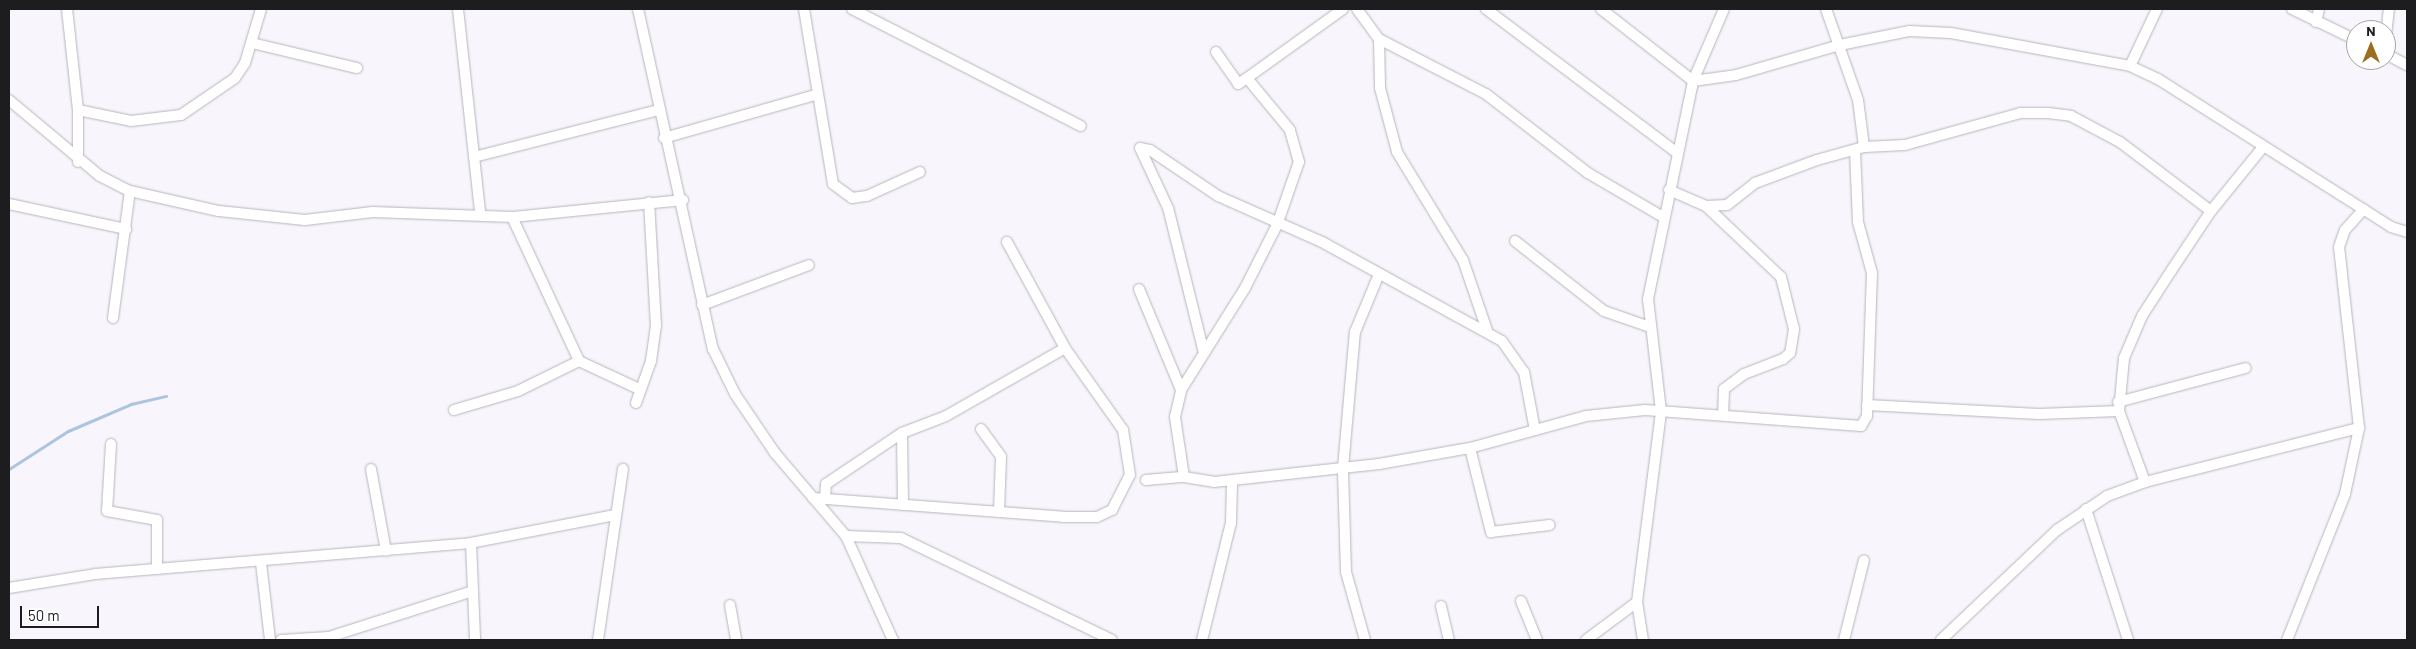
<!DOCTYPE html>
<style>
body{margin:0}
#map{position:relative;width:2416px;height:649px;overflow:hidden;background:#f8f5fc;font-family:Barlow,sans-serif}
div>[style]{position:absolute}
.stream>*{height:3px;margin:-1.5px;padding:0 1.5px;transform-origin:1.5px;border-radius:1.5px;background:#acc5df}
.roads{filter:drop-shadow(0 0 1px #b7b5bb) drop-shadow(0 0 1px #b7b5bb)}
.street>*{height:10px;margin:-5px;padding:0 5px;transform-origin:5px;border-radius:5px;background:#fff}
span{translate:-50% -50%;white-space:nowrap;text-align:center;line-height:1.15;-webkit-text-stroke:4px #fff;paint-order:stroke}
.frame{position:absolute;inset:0;border:10px solid #1d1c1f;pointer-events:none}
.north{position:absolute;left:2346px;top:20px;width:50px;height:50px;box-sizing:border-box;background:#fff;border:1px solid #a5a4a5;border-radius:50%;rotate:0deg;font-size:14px;font-weight:700;line-height:20px;text-align:center;color:#1d1c1f}
.north::after{content:'';display:block;margin:auto;width:18px;height:22px;background:#9b6d1d;clip-path:polygon(50% 0,100% 100%,50% 72%,0 100%)}
.scale{position:absolute;left:20px;top:606px;width:79px;height:22px;box-sizing:border-box;border:2px solid #1d1c1f;border-top:0;padding-left:6px;font-size:15px;line-height:18px;white-space:nowrap;color:#1d1c1f;-webkit-text-stroke:4px #fff;paint-order:stroke}
</style>
<div id="map">
<div class="stream">
<i style="left:9px;top:469px;width:70px;rotate:-32.8deg"></i>
<i style="left:68px;top:431px;width:69px;rotate:-23.2deg"></i>
<i style="left:131px;top:404px;width:36px;rotate:-13deg"></i>
</div>
<div class="roads">
<div class="street">
<i style="left:67px;top:9px;width:102px;rotate:83.8deg"></i>
<i style="left:78px;top:110px;width:52px;rotate:90deg"></i>
<i style="left:458px;top:9px;width:204px;rotate:83.8deg"></i>
<i style="left:638px;top:9px;width:348px;rotate:77.6deg"></i>
<i style="left:713px;top:349px;width:50px;rotate:63.9deg"></i>
<i style="left:735px;top:394px;width:71px;rotate:55.9deg"></i>
<i style="left:775px;top:453px;width:109px;rotate:49.5deg"></i>
<i style="left:846px;top:536px;width:114px;rotate:65.7deg"></i>
<i style="left:804px;top:9px;width:177px;rotate:80.6deg"></i>
<i style="left:833px;top:184px;width:24px;rotate:36deg"></i>
<i style="left:852px;top:198px;width:15px;rotate:-8deg"></i>
<i style="left:867px;top:196px;width:58px;rotate:-24.4deg"></i>
<i style="left:852px;top:9px;width:257px;rotate:27.1deg"></i>
<i style="left:1357px;top:9px;width:37px;rotate:54deg"></i>
<i style="left:1379px;top:39px;width:120px;rotate:27.2deg"></i>
<i style="left:1486px;top:94px;width:129px;rotate:37.8deg"></i>
<i style="left:1588px;top:173px;width:87px;rotate:30.4deg"></i>
<i style="left:1486px;top:9px;width:239px;rotate:37deg"></i>
<i style="left:1601px;top:9px;width:117px;rotate:38deg"></i>
<i style="left:1693px;top:81px;width:43px;rotate:-7.9deg"></i>
<i style="left:1736px;top:75px;width:108px;rotate:-16.1deg"></i>
<i style="left:1840px;top:45px;width:70px;rotate:-11.5deg"></i>
<i style="left:1909px;top:31px;width:42px;rotate:2.7deg"></i>
<i style="left:1951px;top:33px;width:182px;rotate:10.4deg"></i>
<i style="left:2130px;top:66px;width:31px;rotate:25deg"></i>
<i style="left:2158px;top:79px;width:276px;rotate:32.4deg"></i>
<i style="left:2391px;top:227px;width:17px;rotate:17deg"></i>
<i style="left:1826px;top:9px;width:96px;rotate:70.6deg"></i>
<i style="left:1858px;top:100px;width:47px;rotate:82.7deg"></i>
<i style="left:2292px;top:9px;width:71px;rotate:25.8deg"></i>
<i style="left:2316px;top:22px;width:13px;rotate:-77deg"></i>
<i style="left:2386px;top:36px;width:27px;rotate:-84deg"></i>
<i style="left:1379px;top:39px;width:49px;rotate:88.8deg"></i>
<i style="left:1380px;top:88px;width:66px;rotate:75.1deg"></i>
<i style="left:1397px;top:152px;width:127px;rotate:58.6deg"></i>
<i style="left:1463px;top:260px;width:74px;rotate:71.1deg"></i>
<i style="left:252px;top:43px;width:108px;rotate:13.4deg"></i>
<i style="left:1216px;top:52px;width:39px;rotate:55deg"></i>
<i style="left:1238px;top:84px;width:11px;rotate:-34deg"></i>
<i style="left:2386px;top:54px;width:24px;rotate:28deg"></i>
<i style="left:2130px;top:66px;width:63px;rotate:-64.7deg"></i>
<i style="left:9px;top:100px;width:119px;rotate:39.9deg"></i>
<i style="left:100px;top:176px;width:34px;rotate:27deg"></i>
<i style="left:130px;top:191px;width:91px;rotate:12.7deg"></i>
<i style="left:219px;top:211px;width:86px;rotate:6deg"></i>
<i style="left:305px;top:220px;width:68px;rotate:-6.7deg"></i>
<i style="left:373px;top:212px;width:139px;rotate:2.1deg"></i>
<i style="left:512px;top:217px;width:172px;rotate:-5.7deg"></i>
<i style="left:78px;top:110px;width:54px;rotate:11.7deg"></i>
<i style="left:131px;top:121px;width:50px;rotate:-6.8deg"></i>
<i style="left:181px;top:115px;width:65px;rotate:-34.4deg"></i>
<i style="left:235px;top:78px;width:18px;rotate:-56deg"></i>
<i style="left:245px;top:63px;width:56px;rotate:-73.5deg"></i>
<i style="left:664px;top:138px;width:157px;rotate:-15.9deg"></i>
<i style="left:474px;top:157px;width:190px;rotate:-14.3deg"></i>
<i style="left:1669px;top:190px;width:40px;rotate:23.4deg"></i>
<i style="left:1706px;top:206px;width:21px;rotate:-3deg"></i>
<i style="left:1727px;top:205px;width:36px;rotate:-38deg"></i>
<i style="left:1755px;top:183px;width:66px;rotate:-20.4deg"></i>
<i style="left:1817px;top:160px;width:49px;rotate:-15.5deg"></i>
<i style="left:1864px;top:147px;width:41px;rotate:-2.8deg"></i>
<i style="left:1905px;top:145px;width:119px;rotate:-15.5deg"></i>
<i style="left:2020px;top:113px;width:28px"></i>
<i style="left:2048px;top:113px;width:23px;rotate:7deg"></i>
<i style="left:2071px;top:116px;width:55px;rotate:28deg"></i>
<i style="left:2120px;top:142px;width:114px;rotate:37.2deg"></i>
<i style="left:9px;top:204px;width:120px;rotate:12.1deg"></i>
<i style="left:1706px;top:206px;width:103px;rotate:43.4deg"></i>
<i style="left:1781px;top:277px;width:54px;rotate:76deg"></i>
<i style="left:1794px;top:329px;width:24px;rotate:99deg"></i>
<i style="left:1790px;top:353px;width:9px;rotate:139deg"></i>
<i style="left:1783px;top:359px;width:42px;rotate:159deg"></i>
<i style="left:1744px;top:374px;width:25px;rotate:143deg"></i>
<i style="left:1724px;top:389px;width:23px;rotate:92deg"></i>
<i style="left:512px;top:217px;width:159px;rotate:65deg"></i>
<i style="left:579px;top:361px;width:66px;rotate:25deg"></i>
<i style="left:1515px;top:241px;width:113px;rotate:38.2deg"></i>
<i style="left:1604px;top:311px;width:49px;rotate:19.2deg"></i>
<i style="left:1139px;top:289px;width:109px;rotate:67.4deg"></i>
<i style="left:702px;top:305px;width:114px;rotate:-20.5deg"></i>
<i style="left:113px;top:318px;width:128px;rotate:-82.4deg"></i>
<i style="left:1204px;top:353px;width:149px;rotate:-103.9deg"></i>
<i style="left:1168px;top:208px;width:66px;rotate:-115deg"></i>
<i style="left:1140px;top:148px;width:10px;rotate:11deg"></i>
<i style="left:1150px;top:150px;width:82px;rotate:34.1deg"></i>
<i style="left:1218px;top:196px;width:114px;rotate:23.9deg"></i>
<i style="left:1322px;top:242px;width:205px;rotate:28.8deg"></i>
<i style="left:1502px;top:341px;width:38px;rotate:55deg"></i>
<i style="left:1524px;top:372px;width:59px;rotate:79.3deg"></i>
<i style="left:2118px;top:402px;width:132px;rotate:-14.9deg"></i>
<i style="left:636px;top:403px;width:45px;rotate:-70.3deg"></i>
<i style="left:651px;top:361px;width:35px;rotate:-82deg"></i>
<i style="left:656px;top:326px;width:124px;rotate:-93.2deg"></i>
<i style="left:1867px;top:405px;width:172px;rotate:3deg"></i>
<i style="left:2039px;top:414px;width:80px;rotate:-2.1deg"></i>
<i style="left:454px;top:410px;width:67px;rotate:-16.5deg"></i>
<i style="left:518px;top:391px;width:68px;rotate:-26.2deg"></i>
<i style="left:981px;top:429px;width:34px;rotate:54deg"></i>
<i style="left:1001px;top:457px;width:55px;rotate:92.1deg"></i>
<i style="left:902px;top:433px;width:72px;rotate:89.2deg"></i>
<i style="left:111px;top:444px;width:67px;rotate:93.4deg"></i>
<i style="left:107px;top:511px;width:51px;rotate:10.2deg"></i>
<i style="left:157px;top:520px;width:49px;rotate:90deg"></i>
<i style="left:1470px;top:448px;width:87px;rotate:76deg"></i>
<i style="left:1491px;top:532px;width:59px;rotate:-6.8deg"></i>
<i style="left:371px;top:469px;width:83px;rotate:79.6deg"></i>
<i style="left:1184px;top:477px;width:61px;rotate:-98.5deg"></i>
<i style="left:1175px;top:417px;width:28px;rotate:-77deg"></i>
<i style="left:1181px;top:390px;width:120px;rotate:-57.9deg"></i>
<i style="left:1245px;top:288px;width:71px;rotate:-63.1deg"></i>
<i style="left:1277px;top:225px;width:67px;rotate:-70.8deg"></i>
<i style="left:1299px;top:162px;width:33px;rotate:-106deg"></i>
<i style="left:1290px;top:130px;width:67px;rotate:-129.6deg"></i>
<i style="left:1247px;top:78px;width:118px;rotate:-35.7deg"></i>
<i style="left:1146px;top:480px;width:38px;rotate:-5deg"></i>
<i style="left:1184px;top:477px;width:30px;rotate:9deg"></i>
<i style="left:1214px;top:482px;width:166px;rotate:-6.2deg"></i>
<i style="left:1379px;top:464px;width:92px;rotate:-10deg"></i>
<i style="left:1470px;top:448px;width:120px;rotate:-15.4deg"></i>
<i style="left:1586px;top:416px;width:59px;rotate:-5.8deg"></i>
<i style="left:1645px;top:410px;width:217px;rotate:4.2deg"></i>
<i style="left:1861px;top:426px;width:12px;rotate:-59deg"></i>
<i style="left:1867px;top:416px;width:143px;rotate:-88deg"></i>
<i style="left:1872px;top:273px;width:53px;rotate:-105.4deg"></i>
<i style="left:1858px;top:222px;width:72px;rotate:-92.4deg"></i>
<i style="left:2145px;top:482px;width:76px;rotate:-110.1deg"></i>
<i style="left:2119px;top:411px;width:53px;rotate:-84.6deg"></i>
<i style="left:2124px;top:358px;width:46px;rotate:-66.8deg"></i>
<i style="left:2142px;top:316px;width:54px;rotate:-57.2deg"></i>
<i style="left:2171px;top:271px;width:72px;rotate:-56.3deg"></i>
<i style="left:2211px;top:211px;width:82px;rotate:-50.9deg"></i>
<i style="left:813px;top:498px;width:251px;rotate:4.3deg"></i>
<i style="left:1063px;top:517px;width:34px"></i>
<i style="left:1097px;top:517px;width:17px;rotate:-25deg"></i>
<i style="left:1112px;top:510px;width:39px;rotate:-63deg"></i>
<i style="left:1130px;top:475px;width:46px;rotate:-98.8deg"></i>
<i style="left:1123px;top:430px;width:100px;rotate:-125.3deg"></i>
<i style="left:1065px;top:348px;width:121px;rotate:-118.7deg"></i>
<i style="left:825px;top:498px;width:14px;rotate:-86deg"></i>
<i style="left:826px;top:484px;width:92px;rotate:-33.9deg"></i>
<i style="left:902px;top:433px;width:47px;rotate:-21.1deg"></i>
<i style="left:946px;top:416px;width:137px;rotate:-29.7deg"></i>
<i style="left:2086px;top:509px;width:138px;rotate:72.2deg"></i>
<i style="left:846px;top:536px;width:55px;rotate:2.1deg"></i>
<i style="left:901px;top:538px;width:234px;rotate:25.8deg"></i>
<i style="left:471px;top:543px;width:97px;rotate:87.6deg"></i>
<i style="left:261px;top:563px;width:78px;rotate:83.3deg"></i>
<i style="left:9px;top:588px;width:87px;rotate:-9.2deg"></i>
<i style="left:95px;top:574px;width:377px;rotate:-4.7deg"></i>
<i style="left:471px;top:543px;width:147px;rotate:-11deg"></i>
<i style="left:1521px;top:601px;width:42px;rotate:67.7deg"></i>
<i style="left:730px;top:605px;width:36px;rotate:80deg"></i>
<i style="left:1441px;top:606px;width:35px;rotate:77deg"></i>
<i style="left:281px;top:640px;width:48px;rotate:-3.6deg"></i>
<i style="left:329px;top:637px;width:151px;rotate:-17.7deg"></i>
<i style="left:598px;top:640px;width:173px;rotate:-81.7deg"></i>
<i style="left:1202px;top:640px;width:121px;rotate:-76.1deg"></i>
<i style="left:1231px;top:523px;width:42px;rotate:-88.6deg"></i>
<i style="left:1365px;top:640px;width:71px;rotate:-105.6deg"></i>
<i style="left:1346px;top:572px;width:104px;rotate:-91.7deg"></i>
<i style="left:1343px;top:468px;width:137px;rotate:-85deg"></i>
<i style="left:1355px;top:332px;width:63px;rotate:-67.5deg"></i>
<i style="left:1586px;top:640px;width:64px;rotate:-36.7deg"></i>
<i style="left:1643px;top:640px;width:38px;rotate:-99deg"></i>
<i style="left:1637px;top:602px;width:193px;rotate:-82.8deg"></i>
<i style="left:1661px;top:411px;width:113px;rotate:-96.6deg"></i>
<i style="left:1648px;top:299px;width:223px;rotate:-78.3deg"></i>
<i style="left:1693px;top:81px;width:78px;rotate:-66.7deg"></i>
<i style="left:1844px;top:640px;width:82px;rotate:-76deg"></i>
<i style="left:1941px;top:640px;width:160px;rotate:-43.5deg"></i>
<i style="left:2057px;top:530px;width:60px;rotate:-34.2deg"></i>
<i style="left:2107px;top:496px;width:40px;rotate:-20.2deg"></i>
<i style="left:2145px;top:482px;width:221px;rotate:-14.2deg"></i>
<i style="left:2287px;top:640px;width:157px;rotate:-68.3deg"></i>
<i style="left:2345px;top:494px;width:67px;rotate:-78deg"></i>
<i style="left:2359px;top:428px;width:182px;rotate:-96.3deg"></i>
<i style="left:2339px;top:247px;width:18px;rotate:-71deg"></i>
<i style="left:2345px;top:230px;width:28px;rotate:-48deg"></i>
</div>
</div>
<div class="frame"></div>
<div class="north">N</div>
<div class="scale">50 m</div>
</div>
